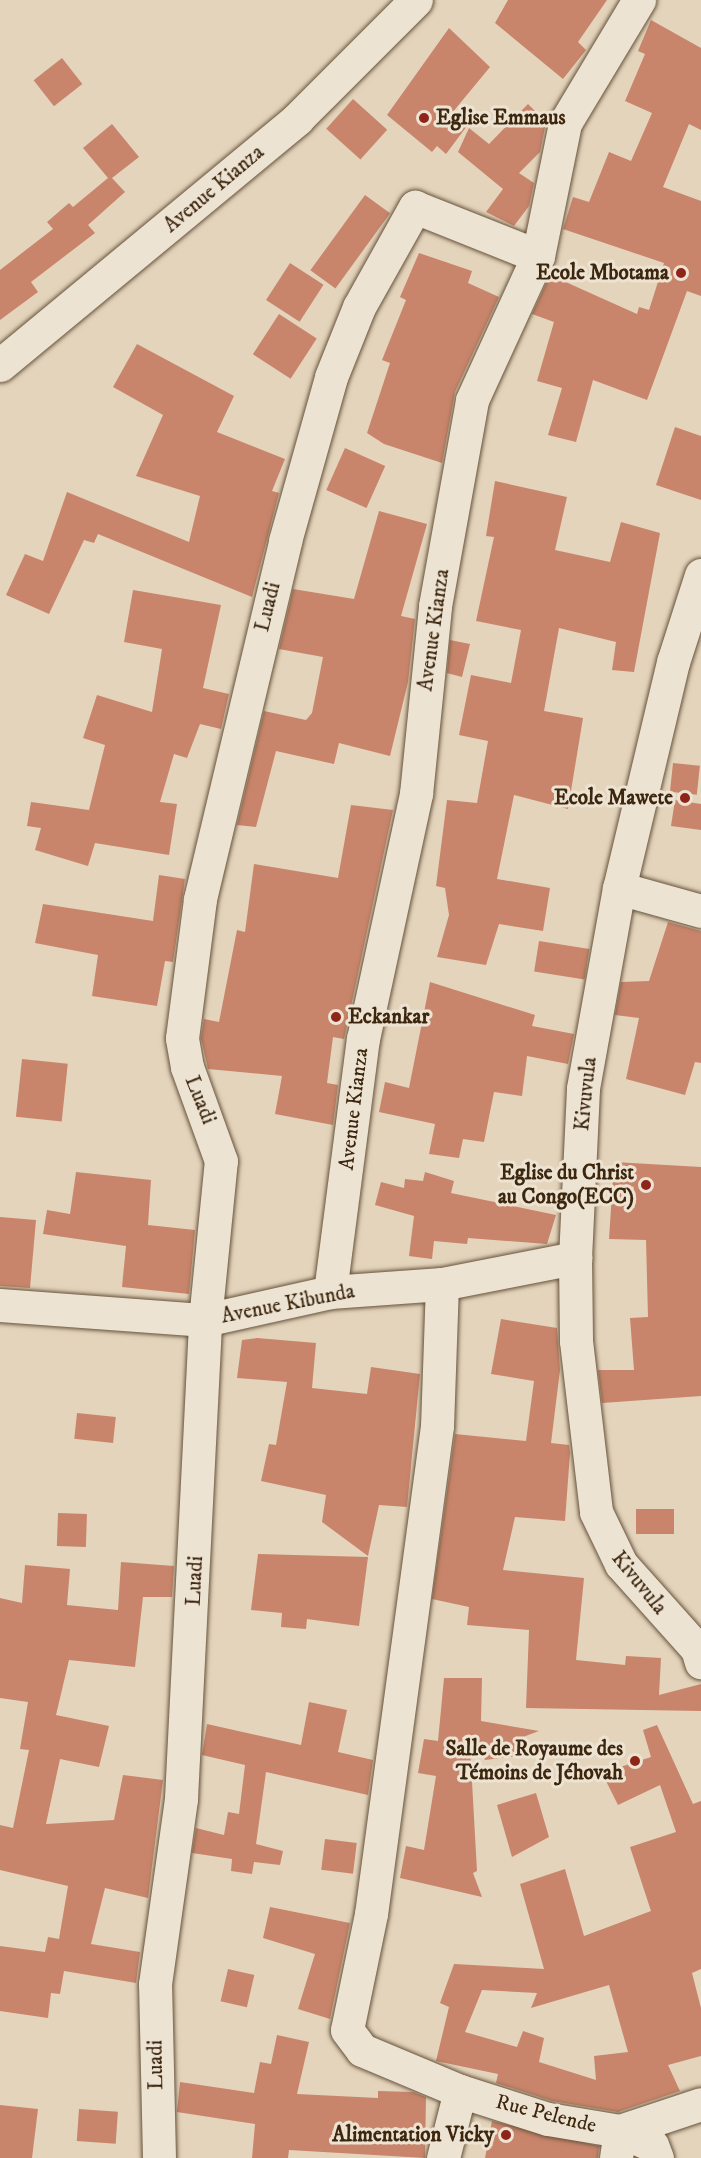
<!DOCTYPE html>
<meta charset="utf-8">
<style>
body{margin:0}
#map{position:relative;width:701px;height:2158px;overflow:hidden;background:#e4d4bc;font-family:"IM FELL DW Pica",serif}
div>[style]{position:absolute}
.building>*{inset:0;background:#c8856b;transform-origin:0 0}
.roads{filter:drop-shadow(0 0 2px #66523a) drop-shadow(0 0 2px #66523a)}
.minor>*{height:33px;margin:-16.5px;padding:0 16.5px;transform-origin:16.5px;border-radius:16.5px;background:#ede3d3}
.dots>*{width:16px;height:16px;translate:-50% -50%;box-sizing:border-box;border:3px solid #ede3d3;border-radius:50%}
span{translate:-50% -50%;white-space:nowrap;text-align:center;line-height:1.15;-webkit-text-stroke:6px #ede3d3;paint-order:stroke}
.poi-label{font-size:21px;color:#3c260e;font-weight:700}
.left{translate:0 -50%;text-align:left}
.right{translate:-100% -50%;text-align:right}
.street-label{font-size:21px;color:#3c260e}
</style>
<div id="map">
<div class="building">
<i style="clip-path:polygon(508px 0,607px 0,578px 42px,586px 50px,563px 79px,495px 23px)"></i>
<i style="clip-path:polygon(651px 20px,701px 48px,701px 130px,689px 124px,663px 187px,701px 201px,701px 296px,687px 291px,647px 400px,593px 380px,576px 442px,548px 435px,562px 388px,537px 381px,554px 322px,532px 314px,550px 275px,637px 314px,639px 307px,649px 310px,664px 263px,563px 229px,573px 197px,589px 202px,609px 152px,631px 161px,652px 113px,625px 101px,645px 54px,638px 51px)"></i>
<i style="clip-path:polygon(449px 28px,490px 67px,452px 113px,467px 126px,446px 154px,437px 146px,432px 152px,387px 115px)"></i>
<i style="left:62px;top:58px;width:33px;height:36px;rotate:52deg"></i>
<i style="left:353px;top:99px;width:46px;height:40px;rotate:42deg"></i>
<i style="clip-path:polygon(528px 104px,546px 122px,540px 152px,519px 173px,534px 183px,529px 206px,514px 226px,486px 212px,503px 189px,458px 152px,469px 128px,489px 144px)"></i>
<i style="clip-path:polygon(112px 124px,139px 157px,112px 178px,125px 192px,88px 225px,95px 233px,31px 282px,38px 292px,0 320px,0 270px,53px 229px,47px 222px,69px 203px,73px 207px,108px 178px,83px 148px)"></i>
<i style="left:365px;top:195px;width:31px;height:93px;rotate:36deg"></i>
<i style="clip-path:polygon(419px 253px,472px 271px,468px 283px,499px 297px,455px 392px,442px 463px,384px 444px,367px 433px,390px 363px,382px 360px,406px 300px,400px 297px)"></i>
<i style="left:290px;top:263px;width:40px;height:44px;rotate:33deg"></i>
<i style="left:279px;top:314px;width:45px;height:48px;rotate:33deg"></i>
<i style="clip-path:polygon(137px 344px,234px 396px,217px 432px,285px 459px,272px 491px,279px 493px,252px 597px,98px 534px,94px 543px,84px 540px,49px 614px,6px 595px,25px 554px,43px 561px,67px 492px,189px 542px,200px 496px,136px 476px,163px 415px,113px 387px)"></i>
<i style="clip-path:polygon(675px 427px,701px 436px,701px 500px,656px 485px)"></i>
<i style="left:345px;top:448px;width:44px;height:46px;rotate:24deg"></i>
<i style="clip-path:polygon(495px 481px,567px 497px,555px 550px,610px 562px,621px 522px,660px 533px,634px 672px,612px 670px,616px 642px,559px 628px,544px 711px,583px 718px,568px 809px,514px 795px,497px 879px,550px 888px,543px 931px,499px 924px,486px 965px,437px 957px,449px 915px,445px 888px,436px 886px,447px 800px,477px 803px,488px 741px,459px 735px,471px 675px,511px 683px,521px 630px,476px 621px,494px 537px,486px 536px)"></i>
<i style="clip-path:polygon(379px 511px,427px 524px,401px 616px,415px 619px,408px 682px,390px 756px,339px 743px,334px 764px,276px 751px,256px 827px,237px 825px,264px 711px,306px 720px,312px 713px,323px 657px,279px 649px,293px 589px,354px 599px)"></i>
<i style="clip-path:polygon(133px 590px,221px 605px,203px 688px,229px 694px,221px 729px,200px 724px,187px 758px,174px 754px,160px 802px,177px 804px,169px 855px,95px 843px,88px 866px,35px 850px,41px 828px,27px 826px,31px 802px,89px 810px,105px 745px,83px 738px,97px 695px,152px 712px,162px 649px,124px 642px)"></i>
<i style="clip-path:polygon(450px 640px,470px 644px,462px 677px,447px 673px)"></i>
<i style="left:673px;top:763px;width:27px;height:29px;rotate:6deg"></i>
<i style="clip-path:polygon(675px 800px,701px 804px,701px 830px,671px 826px)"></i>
<i style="clip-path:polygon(351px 805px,393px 810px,344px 1039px,333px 1037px,327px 1083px,338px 1085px,333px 1125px,275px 1114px,282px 1076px,208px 1069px,201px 1038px,204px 1019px,219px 1022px,237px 930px,245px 932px,254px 864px,338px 878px)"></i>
<i style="clip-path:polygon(159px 875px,185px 879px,173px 962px,165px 961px,157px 1006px,92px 996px,98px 955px,35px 943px,43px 904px,153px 921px)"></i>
<i style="clip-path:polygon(668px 922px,701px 931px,701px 1063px,695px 1062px,685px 1095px,626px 1079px,639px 1018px,615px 1015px,621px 982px,649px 981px)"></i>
<i style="left:539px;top:941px;width:51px;height:31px;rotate:9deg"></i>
<i style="clip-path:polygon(430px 982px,535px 1015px,532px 1026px,574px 1034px,568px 1064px,527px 1056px,522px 1096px,494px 1092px,484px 1142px,463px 1139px,459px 1158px,429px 1154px,435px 1124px,379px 1112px,385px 1082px,409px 1088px)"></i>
<i style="left:22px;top:1059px;width:46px;height:58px;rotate:6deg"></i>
<i style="clip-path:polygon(614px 1162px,701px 1167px,701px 1396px,602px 1403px,598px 1370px,634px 1370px,630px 1318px,648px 1317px,646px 1240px,609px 1239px)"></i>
<i style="clip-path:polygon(76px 1172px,151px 1180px,148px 1225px,195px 1230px,189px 1294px,122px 1287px,126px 1246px,43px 1234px,47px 1210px,70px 1214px)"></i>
<i style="clip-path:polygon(425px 1172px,454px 1181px,451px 1193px,556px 1215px,547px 1244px,468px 1238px,467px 1244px,434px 1241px,432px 1259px,409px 1256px,414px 1216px,375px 1205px,381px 1182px,404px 1188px,405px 1179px,423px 1181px)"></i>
<i style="clip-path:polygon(0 1217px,36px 1220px,30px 1288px,0 1286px)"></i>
<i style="clip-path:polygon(501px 1319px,557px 1328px,560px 1370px,551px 1443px,569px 1445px,570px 1453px,565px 1521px,515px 1517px,503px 1570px,584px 1578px,576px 1660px,625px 1665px,626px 1656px,661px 1658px,659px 1695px,701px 1684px,701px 1711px,526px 1708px,529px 1630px,467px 1625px,469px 1607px,432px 1599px,455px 1434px,526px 1441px,534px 1381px,491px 1374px)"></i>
<i style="clip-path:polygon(257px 1338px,316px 1343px,312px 1388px,367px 1394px,371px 1367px,420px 1374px,407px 1507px,379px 1505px,368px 1556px,322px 1522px,326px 1495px,261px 1481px,269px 1444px,276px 1445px,287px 1382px,237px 1378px,242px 1340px)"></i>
<i style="left:77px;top:1413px;width:39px;height:26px;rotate:6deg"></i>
<i style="left:636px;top:1509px;width:38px;height:25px"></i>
<i style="left:58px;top:1513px;width:29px;height:33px;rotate:2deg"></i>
<i style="clip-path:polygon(258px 1554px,368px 1557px,359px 1626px,307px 1619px,306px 1629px,281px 1627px,282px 1613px,251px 1610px)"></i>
<i style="clip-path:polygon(121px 1562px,174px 1566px,172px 1597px,143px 1597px,135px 1667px,69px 1660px,56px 1715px,109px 1726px,99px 1767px,60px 1759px,46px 1824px,114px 1820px,123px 1775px,163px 1780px,148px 1898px,105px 1888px,91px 1944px,140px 1952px,136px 1983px,64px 1971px,60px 1994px,51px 1993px,48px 2018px,0 2011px,0 1946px,45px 1952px,48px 1937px,59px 1939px,68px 1886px,0 1870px,0 1825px,13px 1828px,29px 1750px,20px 1749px,28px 1702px,0 1698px,0 1598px,22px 1603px,25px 1565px,70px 1569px,67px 1605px,118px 1610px)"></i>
<i style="clip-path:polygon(444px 1678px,482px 1678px,481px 1721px,539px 1731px,523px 1737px,525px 1755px,485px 1760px,480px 1744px,470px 1746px,477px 1871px,473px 1873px,482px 1897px,400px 1878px,406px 1846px,424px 1850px,436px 1776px,418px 1773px,424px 1739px,438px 1741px)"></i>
<i style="clip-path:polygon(309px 1702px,347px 1710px,338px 1752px,373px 1760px,368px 1795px,266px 1772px,256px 1844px,283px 1851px,280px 1865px,254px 1862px,252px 1874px,231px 1871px,232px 1859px,192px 1853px,196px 1828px,224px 1835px,228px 1812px,239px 1814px,245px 1765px,202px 1755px,207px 1724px,301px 1745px)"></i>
<i style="clip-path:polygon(evenodd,657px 1725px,693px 1804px,701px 1801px,701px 1969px,692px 1973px,701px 2008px,701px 2056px,668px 2065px,680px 2091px,618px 2112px,552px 2101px,496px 2083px,498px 2074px,436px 2061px,449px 2007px,440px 2003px,454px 1964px,544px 1969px,520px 1884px,565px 1869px,584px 1936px,651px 1911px,630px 1847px,676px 1832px,660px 1785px,618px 1805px,602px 1773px,651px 1757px,643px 1730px,657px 1725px,609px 1985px,628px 2052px,594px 2056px,596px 2080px,539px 2062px,544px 2038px,523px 2031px,517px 2047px,465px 2032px,482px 1990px,537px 1993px,531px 2008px,609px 1985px)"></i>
<i style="clip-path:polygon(536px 1793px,549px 1837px,512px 1857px,497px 1805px)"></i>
<i style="left:325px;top:1839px;width:32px;height:31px;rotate:7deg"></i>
<i style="clip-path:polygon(270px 1907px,350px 1923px,330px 2019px,298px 2009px,315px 1954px,263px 1938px)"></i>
<i style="left:228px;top:1969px;width:27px;height:33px;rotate:13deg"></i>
<i style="clip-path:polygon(277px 2035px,309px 2042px,297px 2094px,378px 2098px,378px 2091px,413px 2092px,426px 2097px,425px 2158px,289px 2150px,288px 2158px,252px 2158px,255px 2124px,177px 2112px,180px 2082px,254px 2093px,260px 2062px,271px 2064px)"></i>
<i style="clip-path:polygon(0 2105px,38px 2109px,32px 2158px,0 2158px)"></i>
<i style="left:79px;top:2109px;width:39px;height:32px;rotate:4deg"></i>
<i style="clip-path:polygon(492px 2121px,599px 2146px,598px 2158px,485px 2158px)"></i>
</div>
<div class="roads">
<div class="minor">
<i style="left:0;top:365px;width:386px;rotate:-39.6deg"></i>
<i style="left:297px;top:119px;width:168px;rotate:-45deg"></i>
<i style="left:701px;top:575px;width:91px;rotate:107.8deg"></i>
<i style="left:673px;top:662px;width:232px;rotate:103.4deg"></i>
<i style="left:619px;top:888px;width:204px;rotate:100.2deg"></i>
<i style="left:583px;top:1089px;width:169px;rotate:92.7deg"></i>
<i style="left:575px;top:1258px;width:83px;rotate:89.3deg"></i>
<i style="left:576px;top:1341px;width:172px;rotate:83.3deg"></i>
<i style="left:596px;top:1512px;width:58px;rotate:64.3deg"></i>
<i style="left:621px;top:1564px;width:114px;rotate:48.2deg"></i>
<i style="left:697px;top:1649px;width:14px;rotate:73deg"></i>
<i style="left:619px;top:888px;width:85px;rotate:15.7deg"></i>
<i style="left:442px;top:1284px;width:142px;rotate:92deg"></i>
<i style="left:437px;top:1426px;width:492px;rotate:97.7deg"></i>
<i style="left:371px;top:1914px;width:118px;rotate:101.7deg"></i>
<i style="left:347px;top:2030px;width:25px;rotate:53deg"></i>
<i style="left:362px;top:2050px;width:106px;rotate:22.7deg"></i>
<i style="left:460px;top:2091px;width:92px;rotate:17.7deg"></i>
<i style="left:548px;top:2119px;width:73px;rotate:9.5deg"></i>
<i style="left:620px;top:2131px;width:85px;rotate:-18.4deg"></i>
<i style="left:330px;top:1292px;width:255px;rotate:-82.6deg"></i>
<i style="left:363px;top:1039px;width:251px;rotate:-77.8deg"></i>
<i style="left:416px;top:794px;width:189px;rotate:-84.2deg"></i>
<i style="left:435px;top:606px;width:209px;rotate:-79.8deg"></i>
<i style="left:472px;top:400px;width:158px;rotate:-65.4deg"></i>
<i style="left:538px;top:256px;width:136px;rotate:-78.5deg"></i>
<i style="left:565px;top:123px;width:144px;rotate:-59deg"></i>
<i style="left:0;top:1305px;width:206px;rotate:4.2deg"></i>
<i style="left:205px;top:1320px;width:128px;rotate:-12.6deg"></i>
<i style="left:330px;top:1292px;width:112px;rotate:-4.1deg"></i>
<i style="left:442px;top:1284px;width:136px;rotate:-11.1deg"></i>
<i style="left:159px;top:2158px;width:174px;rotate:-91.3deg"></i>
<i style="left:155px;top:1984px;width:188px;rotate:-82deg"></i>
<i style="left:181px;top:1798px;width:479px;rotate:-87.1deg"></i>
<i style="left:205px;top:1320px;width:160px;rotate:-84.3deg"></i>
<i style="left:221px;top:1161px;width:100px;rotate:-109.9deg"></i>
<i style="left:187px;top:1067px;width:29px;rotate:-100deg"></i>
<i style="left:182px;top:1038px;width:140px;rotate:-82.6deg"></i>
<i style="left:200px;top:899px;width:368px;rotate:-76.6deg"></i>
<i style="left:285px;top:541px;width:170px;rotate:-74.3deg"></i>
<i style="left:331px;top:377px;width:75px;rotate:-68.2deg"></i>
<i style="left:359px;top:307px;width:115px;rotate:-60.8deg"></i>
<i style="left:415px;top:207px;width:132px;rotate:21.7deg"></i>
<i style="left:443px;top:2158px;width:69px;rotate:-75.8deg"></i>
<i style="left:616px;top:2158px;width:27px;rotate:-82deg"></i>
<i style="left:620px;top:2131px;width:35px;rotate:24deg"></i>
<i style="left:652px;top:2145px;width:14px;rotate:69deg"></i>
</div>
</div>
<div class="dots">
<i style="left:424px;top:118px;background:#8f2418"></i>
<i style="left:681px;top:273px;background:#8f2418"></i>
<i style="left:685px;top:798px;background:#8f2418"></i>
<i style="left:336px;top:1017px;background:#8f2418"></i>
<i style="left:646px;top:1185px;background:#8f2418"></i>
<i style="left:635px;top:1761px;background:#8f2418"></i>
<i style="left:506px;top:2135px;background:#8f2418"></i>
</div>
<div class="poi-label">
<span class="left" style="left:436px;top:118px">Eglise Emmaus</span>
<span class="right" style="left:669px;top:273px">Ecole Mbotama</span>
<span class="right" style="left:673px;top:798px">Ecole Mawete</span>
<span class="left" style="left:348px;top:1017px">Eckankar</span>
<span class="right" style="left:634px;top:1185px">Eglise du Christ<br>au Congo(ECC)</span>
<span class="right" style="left:623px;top:1761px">Salle de Royaume des<br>Témoins de Jéhovah</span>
<span class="right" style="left:494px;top:2135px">Alimentation Vicky</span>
</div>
<div class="street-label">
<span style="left:214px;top:189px;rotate:-40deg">Avenue Kianza</span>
<span style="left:268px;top:607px;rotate:-76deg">Luadi</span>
<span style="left:434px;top:630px;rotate:-82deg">Avenue Kianza</span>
<span style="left:586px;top:1094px;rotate:-84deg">Kivuvula</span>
<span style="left:200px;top:1100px;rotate:68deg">Luadi</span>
<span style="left:354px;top:1109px;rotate:-83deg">Avenue Kianza</span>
<span style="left:288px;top:1304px;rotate:-11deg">Avenue Kibunda</span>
<span style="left:195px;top:1581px;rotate:-87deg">Luadi</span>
<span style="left:639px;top:1583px;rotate:51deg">Kivuvula</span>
<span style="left:156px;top:2065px;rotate:-91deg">Luadi</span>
<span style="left:546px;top:2114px;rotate:14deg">Rue Pelende</span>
</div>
</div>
